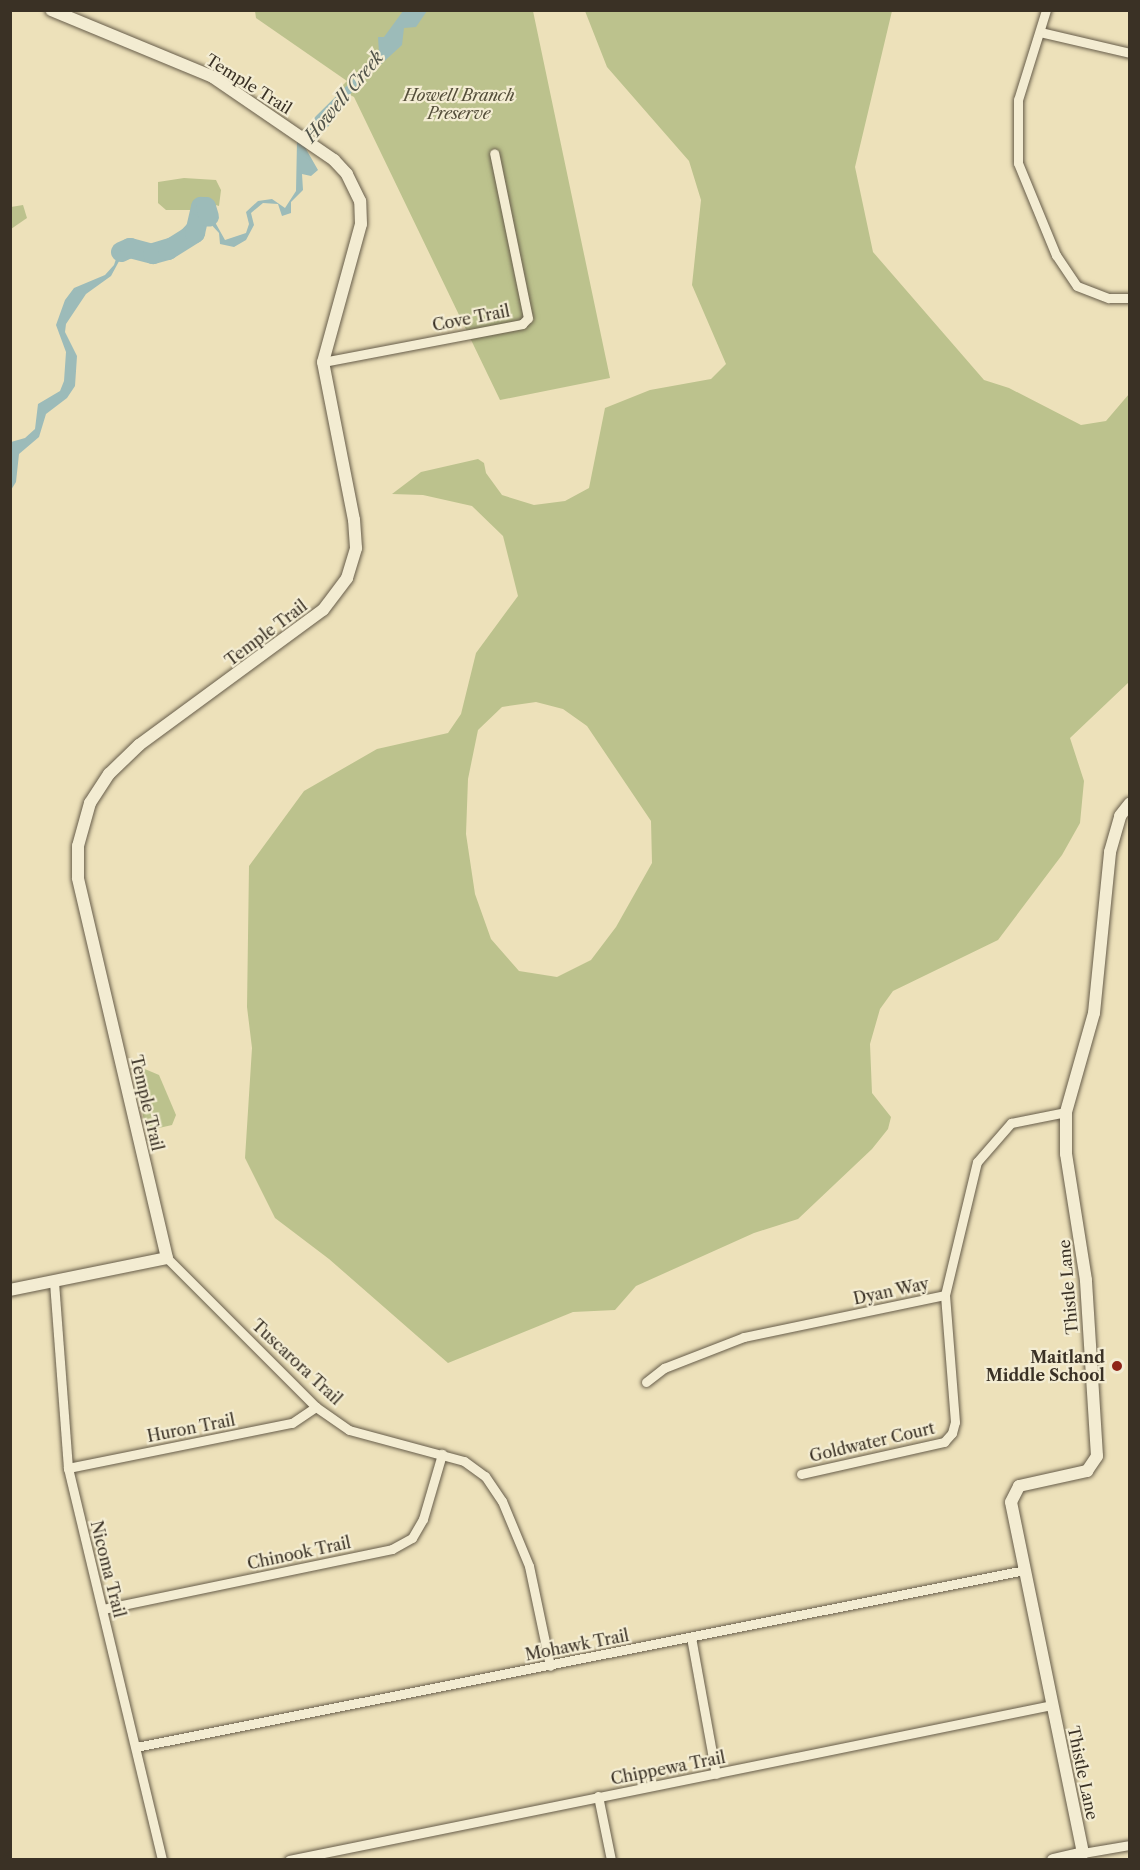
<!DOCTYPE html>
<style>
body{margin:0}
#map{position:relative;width:1140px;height:1870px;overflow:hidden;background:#ede1ba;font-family:"Libre Caslon Text",serif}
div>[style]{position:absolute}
.green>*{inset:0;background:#bcc28d}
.water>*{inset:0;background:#9cbbb9}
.stream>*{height:3px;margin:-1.5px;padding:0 1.5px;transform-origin:1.5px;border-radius:1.5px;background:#9cbbb9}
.river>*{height:20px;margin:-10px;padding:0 10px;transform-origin:10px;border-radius:10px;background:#9cbbb9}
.roads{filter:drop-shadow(0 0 2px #675d4a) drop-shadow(0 0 2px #675d4a)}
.street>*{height:9px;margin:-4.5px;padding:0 4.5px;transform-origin:4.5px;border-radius:4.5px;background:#f3ecd2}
.secondary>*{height:12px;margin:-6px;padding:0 6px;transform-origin:6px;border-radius:6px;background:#f3ecd2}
.dots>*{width:16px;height:16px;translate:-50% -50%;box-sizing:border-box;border:3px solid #f3ecd2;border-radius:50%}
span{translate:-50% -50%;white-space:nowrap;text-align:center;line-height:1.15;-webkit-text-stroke:4.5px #f3ecd2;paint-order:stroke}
.street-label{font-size:16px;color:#3a3125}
.park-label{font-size:16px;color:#544e3a;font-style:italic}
.poi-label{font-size:16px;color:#3a3125;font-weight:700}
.right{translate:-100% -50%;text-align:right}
.water-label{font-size:18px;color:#52544a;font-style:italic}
.frame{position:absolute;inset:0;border:12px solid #3a3125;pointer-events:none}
</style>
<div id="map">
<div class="green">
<i style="clip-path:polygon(255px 11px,533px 11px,610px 378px,500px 400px,354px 97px,339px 89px,347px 81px,256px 18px)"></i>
<i style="clip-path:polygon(evenodd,585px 11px,892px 11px,855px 167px,873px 252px,984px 380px,1009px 388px,1081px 425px,1106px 421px,1129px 394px,1129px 682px,1070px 738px,1084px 781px,1080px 823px,1062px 855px,998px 940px,893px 991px,880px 1009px,870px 1044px,872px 1093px,891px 1117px,888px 1129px,872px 1149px,798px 1219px,754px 1233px,636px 1286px,615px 1310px,573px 1312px,448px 1363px,329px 1259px,275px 1218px,245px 1158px,252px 1048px,247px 1007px,249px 866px,304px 791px,377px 749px,448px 733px,461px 714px,476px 653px,518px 596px,503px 536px,472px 506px,423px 495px,392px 494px,421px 472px,478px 459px,484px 463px,486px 473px,502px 495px,534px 505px,565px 501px,589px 488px,605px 408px,650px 390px,711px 379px,726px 364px,692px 285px,701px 200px,689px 161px,607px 67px,585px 11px,536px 702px,563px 709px,587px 726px,651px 821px,652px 863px,616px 927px,591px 960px,557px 977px,519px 971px,491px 939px,475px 894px,466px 834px,468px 779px,478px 730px,502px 707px,536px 702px)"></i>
<i style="clip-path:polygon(184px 178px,216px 180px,221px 190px,219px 206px,199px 200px,194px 210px,166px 210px,158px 203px,158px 182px)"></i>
<i style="clip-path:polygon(23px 205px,27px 218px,11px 229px,11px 207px)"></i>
<i style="clip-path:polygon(133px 1064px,159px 1075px,176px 1115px,172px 1125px,146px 1131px)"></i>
</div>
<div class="water">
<i style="clip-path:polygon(403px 11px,427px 11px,416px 27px,404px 28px,402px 45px,354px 89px,328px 127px,316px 130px,306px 149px,318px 170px,311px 176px,302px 174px,303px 190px,291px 202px,291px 213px,282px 216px,278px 204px,263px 203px,251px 213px,254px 225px,246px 240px,234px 247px,220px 244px,219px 233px,207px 220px,203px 209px,201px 216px,194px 212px,199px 200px,206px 197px,214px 204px,216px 211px,211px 215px,225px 240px,246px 233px,249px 224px,246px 212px,258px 201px,272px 199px,285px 208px,296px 191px,297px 141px,316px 116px,379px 54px,378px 37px,384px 37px)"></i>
<i style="clip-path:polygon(135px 245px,144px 247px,144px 253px,124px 252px,111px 276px,86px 294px,66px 324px,65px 332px,77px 356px,75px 386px,67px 398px,46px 414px,39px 437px,19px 454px,16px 482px,11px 490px,11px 442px,25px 438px,35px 429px,38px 404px,60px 391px,64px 381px,66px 352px,56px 325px,65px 300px,74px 288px,105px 275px,114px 265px,119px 250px)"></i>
</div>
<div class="stream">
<i style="left:142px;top:247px;width:37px;rotate:-17deg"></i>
<i style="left:177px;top:236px;width:33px;rotate:-47deg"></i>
</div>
<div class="river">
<i style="left:121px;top:252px;width:10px;rotate:-24deg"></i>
<i style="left:130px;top:248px;width:24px;rotate:15deg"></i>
<i style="left:153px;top:254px;width:16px;rotate:-15deg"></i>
<i style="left:168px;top:250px;width:32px;rotate:-32deg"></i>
<i style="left:195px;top:233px;width:27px;rotate:-77deg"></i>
<i style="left:201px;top:207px;width:5px"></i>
<i style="left:206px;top:207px;width:10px;rotate:73deg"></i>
</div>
<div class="roads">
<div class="street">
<i style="left:1046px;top:10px;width:94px;rotate:107.3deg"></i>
<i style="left:1018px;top:100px;width:63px;rotate:90deg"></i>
<i style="left:1018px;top:163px;width:100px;rotate:67.6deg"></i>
<i style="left:1056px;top:255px;width:37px;rotate:56deg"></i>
<i style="left:1077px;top:286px;width:34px;rotate:21deg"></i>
<i style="left:1109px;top:298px;width:21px"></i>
<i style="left:1040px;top:32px;width:92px;rotate:13.1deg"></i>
<i style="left:323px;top:362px;width:203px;rotate:-10.8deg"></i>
<i style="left:522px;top:324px;width:8px;rotate:-45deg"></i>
<i style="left:528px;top:318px;width:168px;rotate:-101.6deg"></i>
<i style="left:167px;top:1258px;width:211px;rotate:45deg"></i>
<i style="left:316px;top:1407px;width:40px;rotate:34.9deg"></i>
<i style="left:349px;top:1430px;width:119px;rotate:15.1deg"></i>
<i style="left:464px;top:1461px;width:26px;rotate:36deg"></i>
<i style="left:485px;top:1476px;width:30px;rotate:56deg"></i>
<i style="left:502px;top:1501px;width:70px;rotate:67.4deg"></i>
<i style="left:529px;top:1566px;width:102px;rotate:78.1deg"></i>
<i style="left:54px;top:1282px;width:187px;rotate:85.7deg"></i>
<i style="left:68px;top:1468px;width:403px;rotate:76.5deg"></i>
<i style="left:646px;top:1382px;width:23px;rotate:-38deg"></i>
<i style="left:664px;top:1368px;width:86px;rotate:-21.2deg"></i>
<i style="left:744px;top:1337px;width:205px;rotate:-11.8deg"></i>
<i style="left:68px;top:1468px;width:228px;rotate:-11.4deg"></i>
<i style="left:292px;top:1423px;width:29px;rotate:-34deg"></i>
<i style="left:801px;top:1474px;width:147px;rotate:-12.6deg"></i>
<i style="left:944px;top:1442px;width:12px;rotate:-48deg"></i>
<i style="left:952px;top:1433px;width:11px;rotate:-75deg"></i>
<i style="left:955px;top:1422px;width:127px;rotate:-94.5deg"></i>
<i style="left:945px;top:1295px;width:137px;rotate:-76.5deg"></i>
<i style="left:977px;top:1162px;width:52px;rotate:-48.9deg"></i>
<i style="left:1011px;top:1123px;width:56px;rotate:-11.3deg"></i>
<i style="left:103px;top:1609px;width:295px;rotate:-11.7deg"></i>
<i style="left:392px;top:1549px;width:23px;rotate:-29deg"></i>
<i style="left:412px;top:1538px;width:22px;rotate:-60deg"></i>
<i style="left:423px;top:1519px;width:68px;rotate:-73.7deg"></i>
<i style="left:691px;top:1637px;width:139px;rotate:79.7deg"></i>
<i style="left:136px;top:1747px;width:906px;rotate:-11.26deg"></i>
<i style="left:598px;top:1796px;width:65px;rotate:78.5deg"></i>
<i style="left:1083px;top:1853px;width:48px;rotate:-9.7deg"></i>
<i style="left:289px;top:1860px;width:779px;rotate:-11.48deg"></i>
</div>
<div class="secondary">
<i style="left:10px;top:1290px;width:160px;rotate:-11.5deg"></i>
<i style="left:167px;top:1258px;width:390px;rotate:-103.2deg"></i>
<i style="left:78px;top:878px;width:32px;rotate:-90deg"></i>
<i style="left:78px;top:846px;width:45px;rotate:-74.4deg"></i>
<i style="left:90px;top:803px;width:35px;rotate:-57deg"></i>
<i style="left:109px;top:774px;width:42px;rotate:-44deg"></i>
<i style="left:139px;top:745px;width:228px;rotate:-36.3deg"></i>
<i style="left:323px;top:610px;width:40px;rotate:-53deg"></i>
<i style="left:347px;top:578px;width:31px;rotate:-73deg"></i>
<i style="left:356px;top:548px;width:28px;rotate:-94deg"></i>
<i style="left:354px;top:520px;width:161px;rotate:-101.1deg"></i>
<i style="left:323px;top:362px;width:143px;rotate:-74.6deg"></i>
<i style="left:361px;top:224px;width:23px;rotate:-92deg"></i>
<i style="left:360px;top:201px;width:30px;rotate:-116deg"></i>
<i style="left:347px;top:174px;width:19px;rotate:-133deg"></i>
<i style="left:334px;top:160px;width:147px;rotate:-145.6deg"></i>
<i style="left:213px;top:77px;width:175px;rotate:-157.5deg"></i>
<i style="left:1053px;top:1860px;width:31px;rotate:-13deg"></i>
<i style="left:1083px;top:1853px;width:358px;rotate:-101.6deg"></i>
<i style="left:1011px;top:1502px;width:18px;rotate:-63deg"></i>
<i style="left:1019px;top:1486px;width:70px;rotate:-12.4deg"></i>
<i style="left:1087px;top:1471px;width:18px;rotate:-56deg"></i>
<i style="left:1097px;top:1456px;width:176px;rotate:-93.6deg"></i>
<i style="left:1086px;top:1280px;width:128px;rotate:-99deg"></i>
<i style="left:1066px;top:1154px;width:42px;rotate:-90deg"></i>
<i style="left:1066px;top:1112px;width:103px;rotate:-74.2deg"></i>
<i style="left:1094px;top:1013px;width:162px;rotate:-84.3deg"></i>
<i style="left:1110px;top:852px;width:37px;rotate:-74deg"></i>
<i style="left:1120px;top:816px;width:16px;rotate:-52deg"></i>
</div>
</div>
<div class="dots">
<i style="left:1117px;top:1366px;background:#8f2418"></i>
</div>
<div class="street-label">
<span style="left:249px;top:84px;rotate:32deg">Temple Trail</span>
<span style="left:471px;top:318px;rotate:-11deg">Cove Trail</span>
<span style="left:266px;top:633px;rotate:-37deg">Temple Trail</span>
<span style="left:147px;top:1103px;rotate:77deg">Temple Trail</span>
<span style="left:1068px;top:1287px;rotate:-95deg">Thistle Lane</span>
<span style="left:891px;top:1291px;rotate:-12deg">Dyan Way</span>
<span style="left:297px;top:1362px;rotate:43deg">Tuscarora Trail</span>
<span style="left:191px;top:1428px;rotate:-11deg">Huron Trail</span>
<span style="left:872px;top:1442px;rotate:-13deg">Goldwater Court</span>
<span style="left:299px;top:1553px;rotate:-12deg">Chinook Trail</span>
<span style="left:108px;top:1569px;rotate:76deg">Nicoma Trail</span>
<span style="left:577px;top:1645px;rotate:-11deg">Mohawk Trail</span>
<span style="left:668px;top:1768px;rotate:-11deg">Chippewa Trail</span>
<span style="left:1083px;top:1773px;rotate:78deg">Thistle Lane</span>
</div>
<div class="park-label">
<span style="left:459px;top:104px">Howell Branch<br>Preserve</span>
</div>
<div class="poi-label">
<span class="right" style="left:1105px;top:1366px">Maitland<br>Middle School</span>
</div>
<div class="water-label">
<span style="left:344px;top:97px;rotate:-50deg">Howell Creek</span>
</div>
<div class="frame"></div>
</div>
